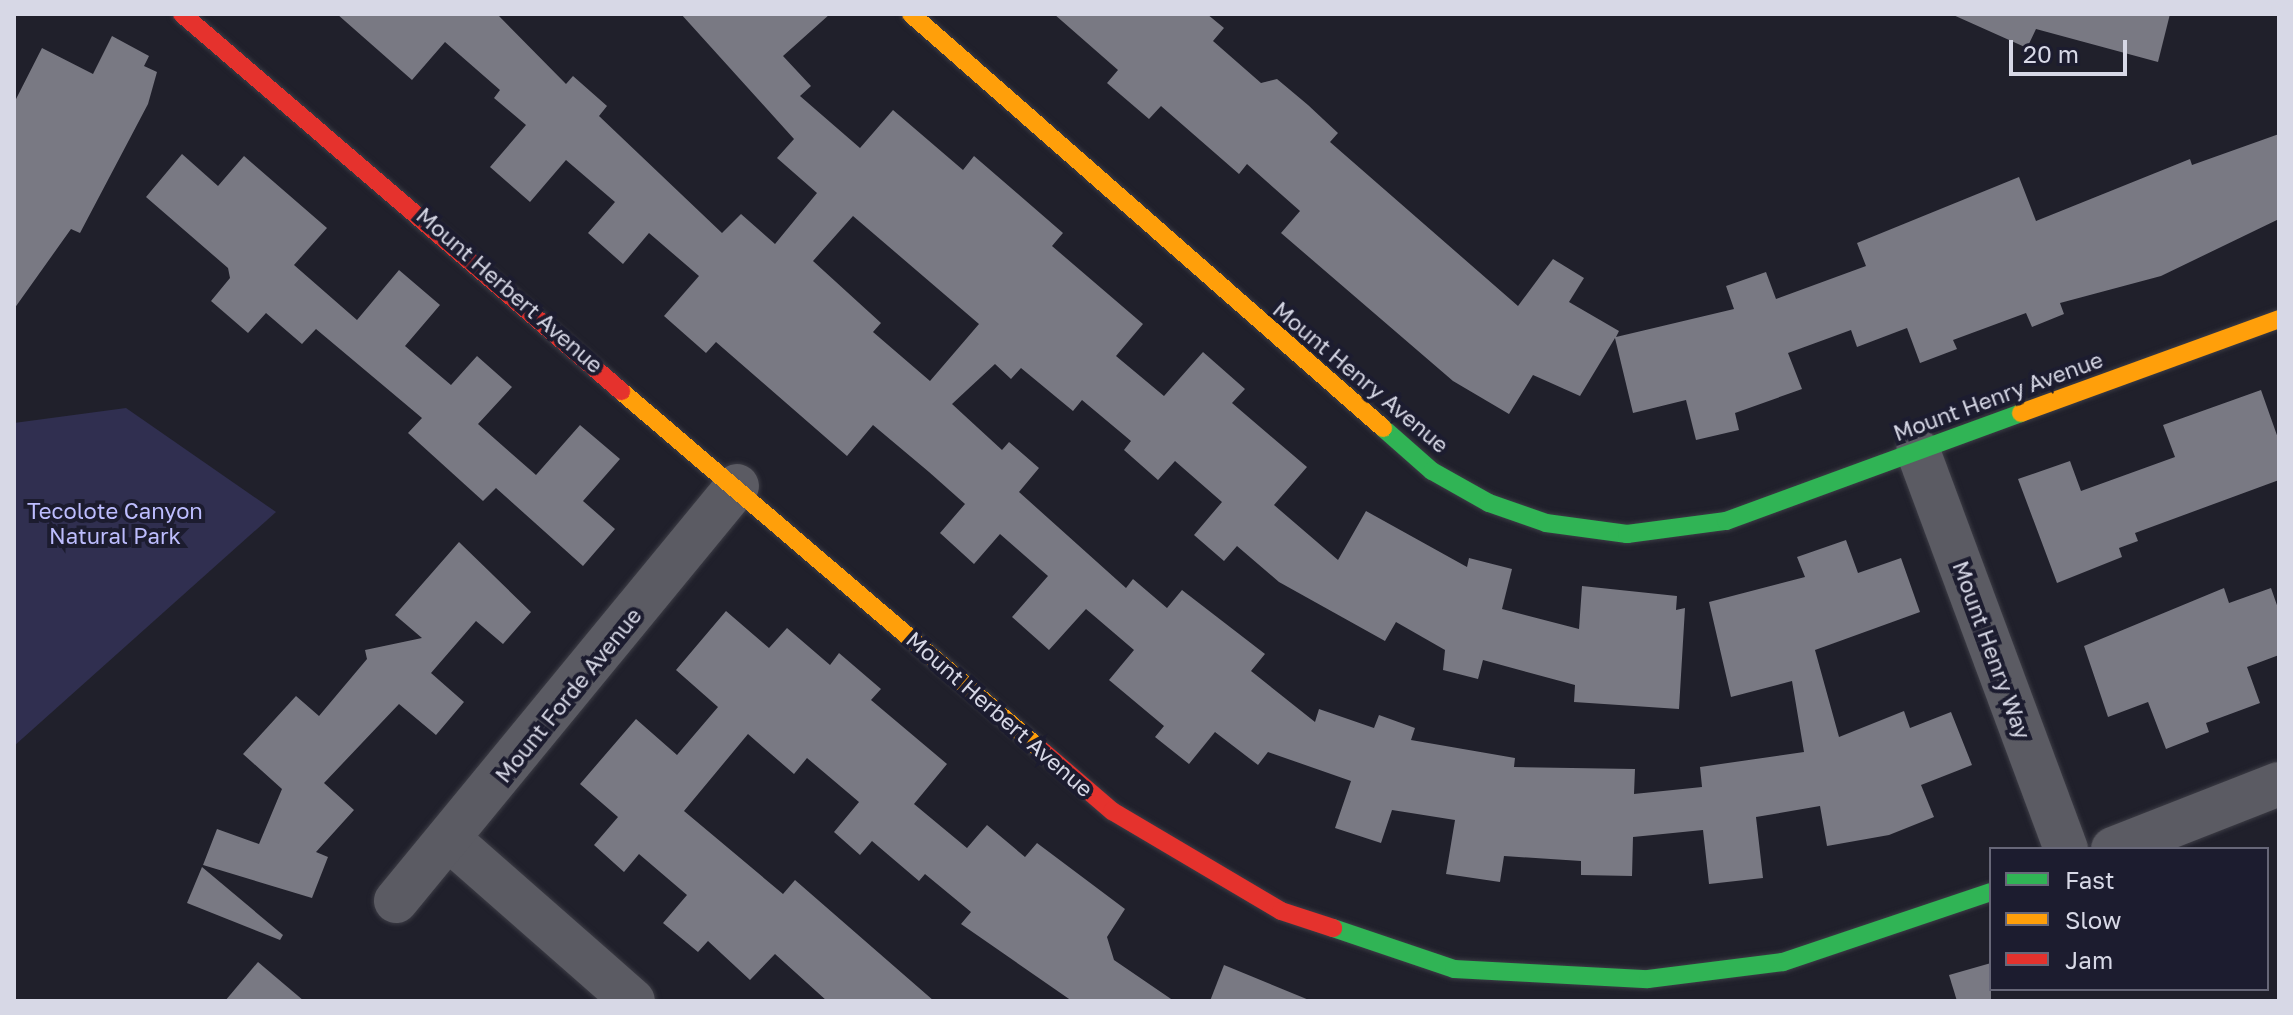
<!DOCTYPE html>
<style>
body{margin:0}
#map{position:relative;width:2293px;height:1015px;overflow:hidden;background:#20202b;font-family:"Golos Text",sans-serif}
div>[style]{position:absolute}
.green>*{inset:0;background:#302f50}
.building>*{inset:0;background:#797983}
.roads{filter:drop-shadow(0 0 2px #3c3c45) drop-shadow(0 0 2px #3c3c45)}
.street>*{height:44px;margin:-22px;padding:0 22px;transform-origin:22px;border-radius:22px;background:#5b5b63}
.fast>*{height:18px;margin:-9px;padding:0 9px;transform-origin:9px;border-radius:9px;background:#30b455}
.slow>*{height:18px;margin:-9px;padding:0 9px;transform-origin:9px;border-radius:9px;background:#ff9f0a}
.jam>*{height:18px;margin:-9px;padding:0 9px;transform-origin:9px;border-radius:9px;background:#e5322d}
span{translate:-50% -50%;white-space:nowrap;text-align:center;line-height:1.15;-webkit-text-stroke:8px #1c1c2f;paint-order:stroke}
.street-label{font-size:22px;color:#d7d8e6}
.park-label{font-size:22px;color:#bdbdfe}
.frame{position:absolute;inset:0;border:16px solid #d7d8e6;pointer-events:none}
.legend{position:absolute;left:1989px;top:847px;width:280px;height:144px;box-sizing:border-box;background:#1c1c2f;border:2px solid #676778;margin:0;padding:10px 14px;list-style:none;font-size:24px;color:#d7d8e6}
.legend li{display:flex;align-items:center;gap:16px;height:40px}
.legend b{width:40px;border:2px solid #676778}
.scale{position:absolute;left:2009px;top:40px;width:118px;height:36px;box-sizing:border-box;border:4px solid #d7d8e6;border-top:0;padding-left:10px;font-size:24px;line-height:28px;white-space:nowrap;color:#d7d8e6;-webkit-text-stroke:6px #1c1c2f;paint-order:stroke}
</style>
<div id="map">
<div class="green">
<i style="clip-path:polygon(126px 408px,276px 512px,14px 746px,14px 423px)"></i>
</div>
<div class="building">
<i style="clip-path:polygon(evenodd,337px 14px,497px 14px,566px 84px,573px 76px,607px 106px,599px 116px,722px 233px,741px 214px,775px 244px,817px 193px,777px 158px,794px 139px,681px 14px,830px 14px,783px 56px,811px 86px,800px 96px,860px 148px,893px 110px,963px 170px,974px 156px,1063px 233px,1052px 246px,1143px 324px,1116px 356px,1164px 396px,1203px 352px,1245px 389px,1232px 403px,1307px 467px,1274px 505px,1338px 560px,1366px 511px,1467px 567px,1469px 558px,1512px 569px,1502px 609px,1579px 629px,1582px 586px,1677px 596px,1676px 610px,1685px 608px,1679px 709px,1574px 702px,1575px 685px,1483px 660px,1478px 679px,1443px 670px,1445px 650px,1396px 622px,1385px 641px,1279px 582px,1237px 546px,1224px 561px,1194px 535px,1222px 502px,1175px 461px,1158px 480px,1124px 450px,1131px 441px,1082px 400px,1073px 411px,1021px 368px,1011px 379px,995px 364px,952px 404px,1002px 450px,1009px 442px,1039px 468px,1019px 492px,1126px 588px,1133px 579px,1167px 608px,1182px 590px,1265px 654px,1251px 671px,1315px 722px,1319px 709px,1374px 728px,1379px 715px,1415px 728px,1411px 740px,1515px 758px,1514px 767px,1635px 769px,1634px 794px,1702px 787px,1700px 767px,1804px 752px,1792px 681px,1731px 697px,1709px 602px,1805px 577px,1797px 557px,1846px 540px,1858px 573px,1901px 558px,1920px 612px,1815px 650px,1839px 737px,1904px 711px,1910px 728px,1951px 712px,1972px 765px,1921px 785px,1934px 817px,1889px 835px,1827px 846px,1820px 806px,1756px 817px,1763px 878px,1709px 884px,1703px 830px,1633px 837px,1632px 876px,1581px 875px,1581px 861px,1504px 856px,1500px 882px,1446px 874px,1455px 820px,1392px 810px,1381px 843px,1335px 828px,1351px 781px,1268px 752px,1258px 765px,1215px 732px,1189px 764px,1155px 737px,1164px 726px,1109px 680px,1134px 650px,1086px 609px,1049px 650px,1012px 617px,1048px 576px,1000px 534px,974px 564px,940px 533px,965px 504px,929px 472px,873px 425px,847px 456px,716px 342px,706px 353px,664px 316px,699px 276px,649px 233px,623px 264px,588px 233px,615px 202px,566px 160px,530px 202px,490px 167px,526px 125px,494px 98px,500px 90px,445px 42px,412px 80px,337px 14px,853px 216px,979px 324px,930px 381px,873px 332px,881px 323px,813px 261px,853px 216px)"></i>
<i style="clip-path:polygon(1054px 14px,1207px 14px,1224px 28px,1213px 41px,1261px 83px,1277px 79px,1308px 105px,1338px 133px,1330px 142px,1518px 306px,1553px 259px,1584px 278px,1569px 302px,1619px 331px,1616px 337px,1734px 309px,1726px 286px,1766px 272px,1776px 299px,1866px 266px,1857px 243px,2019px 177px,2036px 221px,2190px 159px,2192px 165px,2279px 134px,2279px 219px,2161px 276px,2060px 303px,2064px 314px,2032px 327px,2026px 313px,1953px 340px,1957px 349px,1920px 363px,1907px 328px,1857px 347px,1851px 330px,1788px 353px,1802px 389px,1735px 413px,1739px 430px,1696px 440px,1686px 400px,1633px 413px,1615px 338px,1580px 396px,1533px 375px,1509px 414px,1453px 381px,1281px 233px,1300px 211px,1247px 164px,1239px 174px,1161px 106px,1149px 119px,1107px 83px,1118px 70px)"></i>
<i style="clip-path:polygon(1951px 14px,2170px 14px,2158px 62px,2036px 29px,2027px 48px)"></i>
<i style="clip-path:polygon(112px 36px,149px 56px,144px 66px,157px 72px,148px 104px,80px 233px,71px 229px,14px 309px,14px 103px,42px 48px,93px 74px)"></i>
<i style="clip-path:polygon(182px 154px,218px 186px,244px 156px,327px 228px,294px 265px,357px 320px,399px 270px,440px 305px,405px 346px,451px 385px,477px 356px,512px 387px,478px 424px,536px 475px,580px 425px,620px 459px,583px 501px,615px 529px,583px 566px,496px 488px,483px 501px,408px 433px,422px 418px,316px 329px,302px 344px,266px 313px,248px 333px,211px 301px,230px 278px,228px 268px,146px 197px)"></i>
<i style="clip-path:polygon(2261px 390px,2279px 441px,2279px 480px,2135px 533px,2138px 541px,2119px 548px,2122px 557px,2057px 583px,2018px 479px,2070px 461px,2081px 491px,2175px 457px,2163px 425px)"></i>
<i style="clip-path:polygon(459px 542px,531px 612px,503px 644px,476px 621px,431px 673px,464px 702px,436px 735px,399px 704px,324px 783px,354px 810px,316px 852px,328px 857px,312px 898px,203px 865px,217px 829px,259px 844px,282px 789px,243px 754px,296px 696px,319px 716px,367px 659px,365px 650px,422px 638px,395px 615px)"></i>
<i style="clip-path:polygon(2224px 588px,2229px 603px,2271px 588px,2279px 611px,2279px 655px,2247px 667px,2260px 703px,2206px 723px,2209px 732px,2166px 749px,2148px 702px,2108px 717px,2084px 646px)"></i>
<i style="clip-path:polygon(726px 611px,769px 648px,787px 628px,830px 665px,839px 653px,881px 689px,871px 700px,947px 764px,914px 804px,967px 848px,987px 825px,1025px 857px,1037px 843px,1125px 909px,1107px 937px,1114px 960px,1174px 1001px,1072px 1001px,961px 924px,971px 912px,925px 874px,919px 881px,872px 841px,860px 855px,834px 832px,859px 802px,807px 758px,794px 774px,748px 734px,684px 811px,783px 894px,795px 880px,934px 1001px,827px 1001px,775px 954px,750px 980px,708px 941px,698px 952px,663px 923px,687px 895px,639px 854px,624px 872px,594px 845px,618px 817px,580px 784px,636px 719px,677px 755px,718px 707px,676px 670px)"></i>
<i style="clip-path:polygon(202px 867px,283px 935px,280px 940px,187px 903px)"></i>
<i style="clip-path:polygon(258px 962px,304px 1001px,225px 1001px)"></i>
<i style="clip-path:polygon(1991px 963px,1991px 1001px,1957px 1001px,1949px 975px)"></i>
<i style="clip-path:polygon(1224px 965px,1309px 1000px,1309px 1001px,1210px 1001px)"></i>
</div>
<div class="roads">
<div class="street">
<i style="left:1918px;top:451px;width:425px;rotate:69.6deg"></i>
<i style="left:451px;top:841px;width:242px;rotate:41.3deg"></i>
<i style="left:2113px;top:849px;width:178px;rotate:-21.4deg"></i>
<i style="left:396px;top:901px;width:537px;rotate:-50.59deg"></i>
</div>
<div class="fast">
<i style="left:1383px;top:428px;width:65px;rotate:41.3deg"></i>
<i style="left:1432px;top:471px;width:65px;rotate:29.3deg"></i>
<i style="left:1489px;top:503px;width:60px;rotate:19.3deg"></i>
<i style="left:1546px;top:523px;width:82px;rotate:7.7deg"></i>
<i style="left:1627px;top:534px;width:100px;rotate:-7.5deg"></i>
<i style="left:1726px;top:521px;width:314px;rotate:-20.1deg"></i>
<i style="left:1333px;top:928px;width:128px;rotate:18.7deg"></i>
<i style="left:1454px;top:969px;width:194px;rotate:3deg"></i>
<i style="left:1648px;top:979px;width:136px;rotate:-7.2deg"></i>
<i style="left:1783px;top:962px;width:219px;rotate:-18.6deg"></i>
</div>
<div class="slow">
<i style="left:911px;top:14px;width:628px;rotate:41.25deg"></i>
<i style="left:621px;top:391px;width:553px;rotate:40.52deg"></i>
<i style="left:2021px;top:413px;width:275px;rotate:-20deg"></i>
</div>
<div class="jam">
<i style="left:182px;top:14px;width:579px;rotate:40.65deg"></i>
<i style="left:1041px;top:750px;width:94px;rotate:40.7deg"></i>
<i style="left:1112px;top:811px;width:196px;rotate:30.6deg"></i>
<i style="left:1281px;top:911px;width:55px;rotate:18.1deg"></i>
</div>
</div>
<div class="street-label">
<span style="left:510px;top:290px;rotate:41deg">Mount Herbert Avenue</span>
<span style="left:1361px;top:377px;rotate:40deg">Mount Henry Avenue</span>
<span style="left:1998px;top:396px;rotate:-20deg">Mount Henry Avenue</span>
<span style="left:1992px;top:650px;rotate:70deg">Mount Henry Way</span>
<span style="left:568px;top:695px;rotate:-51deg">Mount Forde Avenue</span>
<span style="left:1000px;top:714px;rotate:41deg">Mount Herbert Avenue</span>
</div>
<div class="park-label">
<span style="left:115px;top:523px">Tecolote Canyon<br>Natural Park</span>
</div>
<div class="frame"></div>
<ul class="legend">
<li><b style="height:10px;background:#30b455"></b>Fast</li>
<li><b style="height:10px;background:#ff9f0a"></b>Slow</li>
<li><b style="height:10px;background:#e5322d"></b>Jam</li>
</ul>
<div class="scale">20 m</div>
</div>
